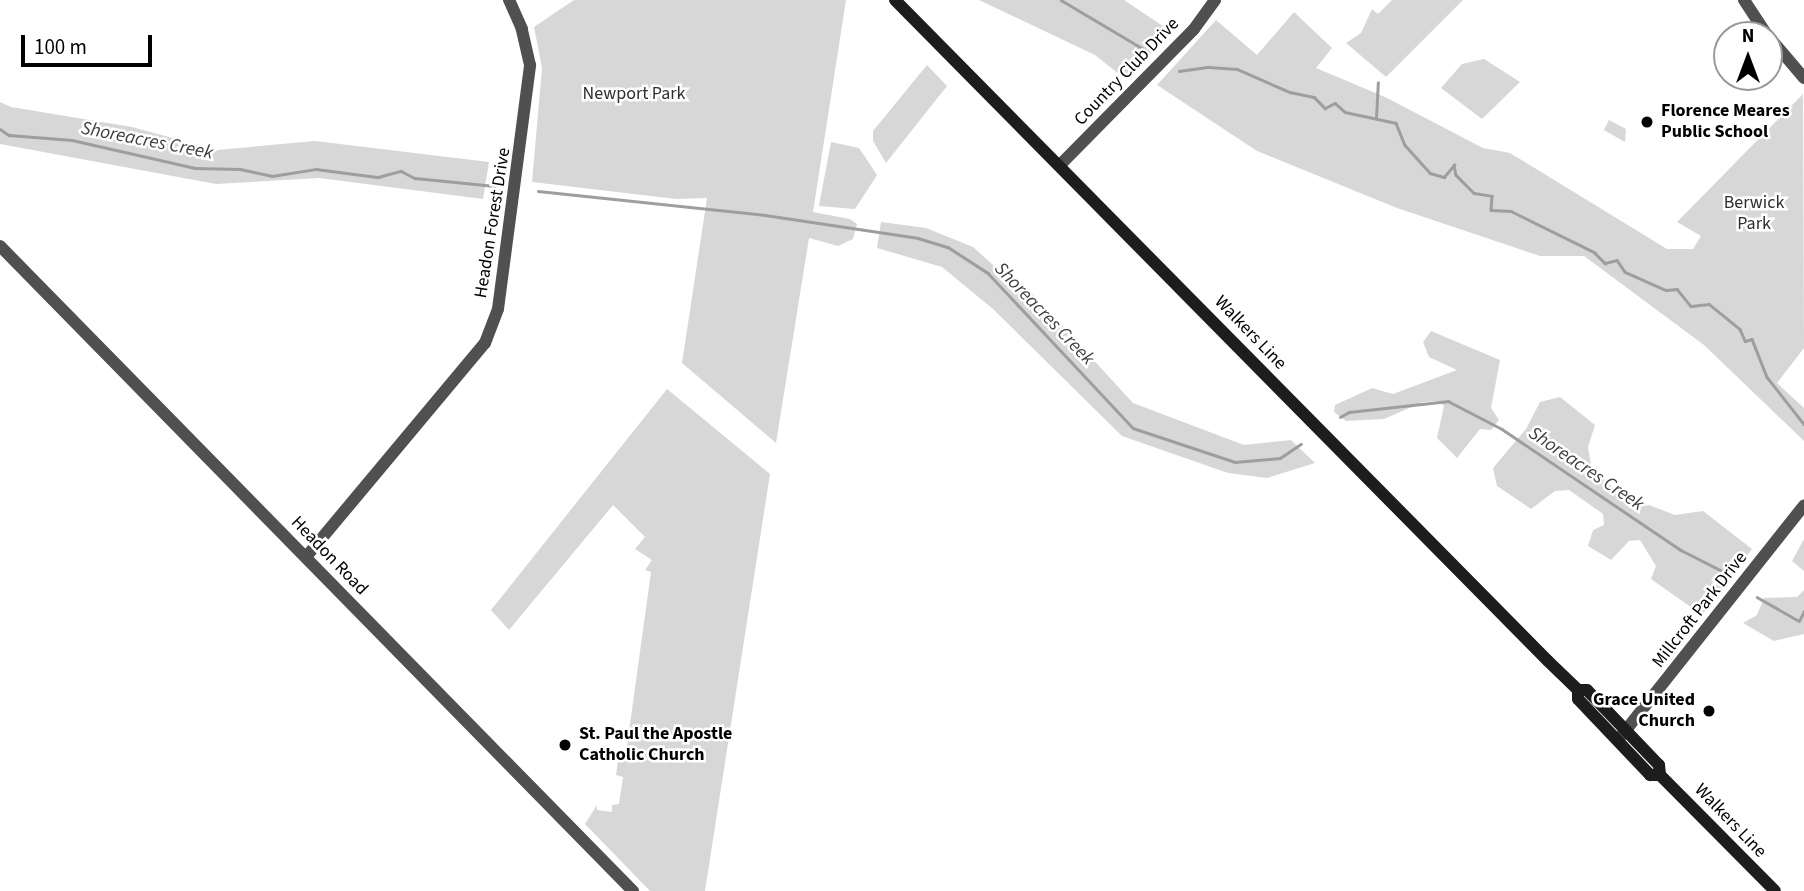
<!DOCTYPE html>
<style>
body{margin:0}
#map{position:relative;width:1804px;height:891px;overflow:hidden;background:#fff;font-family:"Source Sans 3",sans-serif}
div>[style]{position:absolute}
.green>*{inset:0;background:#d7d7d7}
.stream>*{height:2.5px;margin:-1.25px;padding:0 1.25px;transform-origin:1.25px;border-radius:1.25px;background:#9e9e9e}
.tertiary>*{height:12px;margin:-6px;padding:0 6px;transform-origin:6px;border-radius:6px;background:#505050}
.secondary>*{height:12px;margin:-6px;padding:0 6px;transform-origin:6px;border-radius:6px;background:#1d1d1d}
.dots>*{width:19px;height:19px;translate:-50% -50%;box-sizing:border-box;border:4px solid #fff;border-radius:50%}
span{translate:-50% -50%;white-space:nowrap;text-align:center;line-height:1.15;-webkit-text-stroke:5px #fff;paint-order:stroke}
.street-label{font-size:18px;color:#000}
.park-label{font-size:18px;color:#2e2e2e}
.poi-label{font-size:18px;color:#000;font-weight:700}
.left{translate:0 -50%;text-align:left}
.right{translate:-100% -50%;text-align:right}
.water-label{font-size:19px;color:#3f3f3f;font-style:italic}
.north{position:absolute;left:1713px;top:21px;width:70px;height:70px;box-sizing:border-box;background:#fff;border:2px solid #999;border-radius:50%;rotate:0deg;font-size:19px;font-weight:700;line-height:28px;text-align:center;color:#000}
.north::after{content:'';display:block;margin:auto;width:24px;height:32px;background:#000;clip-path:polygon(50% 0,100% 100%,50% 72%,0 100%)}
.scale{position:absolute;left:21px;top:35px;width:131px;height:32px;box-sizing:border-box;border:4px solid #000;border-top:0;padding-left:9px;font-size:21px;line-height:24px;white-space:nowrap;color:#000;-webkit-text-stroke:5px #fff;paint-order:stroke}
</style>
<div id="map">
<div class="green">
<i style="clip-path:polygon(574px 0,846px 0,813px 212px,850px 219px,857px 224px,853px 239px,838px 246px,809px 238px,776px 443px,682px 363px,707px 198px,676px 199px,532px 182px,542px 68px,534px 27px)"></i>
<i style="clip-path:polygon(979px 0,1124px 0,1173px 33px,1124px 78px,1095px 55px)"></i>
<i style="clip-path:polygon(1392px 0,1463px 0,1386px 77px,1346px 43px,1361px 33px,1372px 9px,1378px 14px)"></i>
<i style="clip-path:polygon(1294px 12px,1332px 48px,1316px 68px,1385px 97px,1483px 148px,1510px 153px,1667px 249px,1693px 249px,1701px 236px,1677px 222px,1803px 94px,1804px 348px,1777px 383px,1804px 408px,1804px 441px,1704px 345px,1584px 256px,1540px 256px,1397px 208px,1257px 151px,1157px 85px,1216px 20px,1257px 55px)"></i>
<i style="clip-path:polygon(1484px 59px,1520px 82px,1482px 119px,1441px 88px,1462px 64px)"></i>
<i style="clip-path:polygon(927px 65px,947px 86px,886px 163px,873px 141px,873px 131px)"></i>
<i style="clip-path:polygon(0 102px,11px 107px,132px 127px,217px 150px,315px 141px,489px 162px,483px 199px,319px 178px,216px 184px,0 144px)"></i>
<i style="clip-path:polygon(1609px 120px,1626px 129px,1625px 142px,1604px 130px)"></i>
<i style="clip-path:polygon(831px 142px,859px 148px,877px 175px,855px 209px,819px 206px)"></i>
<i style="clip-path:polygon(881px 222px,926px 228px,973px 247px,1011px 281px,1022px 282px,1133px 403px,1244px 445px,1291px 440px,1315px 463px,1267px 478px,1228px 473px,1122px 436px,993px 309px,942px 267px,877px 248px)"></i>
<i style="clip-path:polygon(1431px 331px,1500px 360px,1491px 408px,1499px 420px,1491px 430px,1480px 429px,1457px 458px,1437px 438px,1444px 406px,1439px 401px,1423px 402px,1384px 419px,1346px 421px,1334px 412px,1335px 405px,1372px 388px,1393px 394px,1457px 370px,1429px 357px,1423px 342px)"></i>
<i style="clip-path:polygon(667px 389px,770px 474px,705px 891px,650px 891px,585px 824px,597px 805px,597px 810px,612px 812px,612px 805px,619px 804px,623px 777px,616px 775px,619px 753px,626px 753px,651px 572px,645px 570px,652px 560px,635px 549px,645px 537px,613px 505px,509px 630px,491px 610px)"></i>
<i style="clip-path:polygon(1560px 397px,1595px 425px,1588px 447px,1591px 465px,1618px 493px,1675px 515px,1703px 511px,1752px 549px,1702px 615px,1651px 579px,1656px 566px,1640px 540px,1629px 541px,1611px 560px,1588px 546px,1593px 530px,1604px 525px,1603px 514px,1569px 490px,1555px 491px,1531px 509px,1497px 486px,1493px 468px,1526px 429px,1540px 402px)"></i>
<i style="clip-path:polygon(1804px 539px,1804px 571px,1792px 561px)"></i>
<i style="clip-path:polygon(1804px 590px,1804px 634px,1774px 641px,1743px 623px,1757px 615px,1764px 598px,1797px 597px)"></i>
</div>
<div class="stream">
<i style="left:1061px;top:0;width:100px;rotate:30.7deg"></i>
<i style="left:1179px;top:71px;width:30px;rotate:-8deg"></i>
<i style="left:1209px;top:67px;width:28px;rotate:4deg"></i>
<i style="left:1237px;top:69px;width:58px;rotate:23.5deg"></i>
<i style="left:1290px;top:92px;width:25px;rotate:12deg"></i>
<i style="left:1314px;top:97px;width:16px;rotate:45deg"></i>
<i style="left:1325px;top:108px;width:11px;rotate:-27deg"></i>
<i style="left:1335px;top:103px;width:13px;rotate:42deg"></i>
<i style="left:1345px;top:112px;width:52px;rotate:12.2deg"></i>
<i style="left:1396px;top:123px;width:24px;rotate:68deg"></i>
<i style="left:1405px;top:145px;width:38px;rotate:48deg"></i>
<i style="left:1430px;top:173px;width:15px;rotate:16deg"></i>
<i style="left:1444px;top:177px;width:16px;rotate:-50deg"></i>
<i style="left:1454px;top:165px;width:10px;rotate:79deg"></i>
<i style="left:1456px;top:175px;width:25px;rotate:45deg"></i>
<i style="left:1474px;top:193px;width:18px;rotate:9deg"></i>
<i style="left:1492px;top:196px;width:14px;rotate:94deg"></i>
<i style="left:1491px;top:210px;width:20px;rotate:3deg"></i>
<i style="left:1511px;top:211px;width:93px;rotate:26.3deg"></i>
<i style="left:1594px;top:252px;width:16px;rotate:45deg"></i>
<i style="left:1605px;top:263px;width:12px;rotate:-14deg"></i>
<i style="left:1617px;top:260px;width:14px;rotate:56deg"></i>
<i style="left:1625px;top:272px;width:45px;rotate:23.7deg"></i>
<i style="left:1666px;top:290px;width:11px;rotate:-5deg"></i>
<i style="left:1677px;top:289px;width:22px;rotate:51deg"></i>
<i style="left:1691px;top:306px;width:18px;rotate:-6deg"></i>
<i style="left:1709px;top:304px;width:40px;rotate:39deg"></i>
<i style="left:1740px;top:329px;width:13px;rotate:67deg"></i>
<i style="left:1745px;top:341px;width:7px;rotate:-16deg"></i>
<i style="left:1752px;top:339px;width:41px;rotate:68.5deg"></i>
<i style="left:1767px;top:377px;width:60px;rotate:51.8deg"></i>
<i style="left:1376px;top:118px;width:35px;rotate:-87deg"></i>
<i style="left:0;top:129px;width:11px;rotate:34deg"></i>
<i style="left:9px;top:135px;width:63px;rotate:4.5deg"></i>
<i style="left:72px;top:140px;width:126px;rotate:12.8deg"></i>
<i style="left:195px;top:168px;width:45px;rotate:1.3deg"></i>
<i style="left:240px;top:169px;width:33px;rotate:12deg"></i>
<i style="left:272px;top:176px;width:45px;rotate:-9deg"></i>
<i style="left:316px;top:169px;width:63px;rotate:7.4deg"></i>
<i style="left:378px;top:177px;width:24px;rotate:-15deg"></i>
<i style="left:401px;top:171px;width:16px;rotate:27deg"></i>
<i style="left:415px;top:178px;width:80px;rotate:5.7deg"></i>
<i style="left:538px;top:191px;width:228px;rotate:6deg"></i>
<i style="left:765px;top:215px;width:155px;rotate:8.5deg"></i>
<i style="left:918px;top:238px;width:31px;rotate:17deg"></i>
<i style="left:948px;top:247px;width:48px;rotate:33deg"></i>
<i style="left:988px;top:273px;width:212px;rotate:46.9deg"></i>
<i style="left:1133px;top:428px;width:108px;rotate:18.4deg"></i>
<i style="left:1235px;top:462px;width:45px;rotate:-5.1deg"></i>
<i style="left:1280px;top:458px;width:25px;rotate:-34deg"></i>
<i style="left:1340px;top:417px;width:10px;rotate:-29deg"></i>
<i style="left:1349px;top:412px;width:100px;rotate:-6.3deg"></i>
<i style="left:1448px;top:401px;width:61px;rotate:27.4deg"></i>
<i style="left:1502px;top:429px;width:216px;rotate:34.1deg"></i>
<i style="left:1681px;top:550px;width:55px;rotate:27deg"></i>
<i style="left:1757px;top:597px;width:48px;rotate:29.7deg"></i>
<i style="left:1799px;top:621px;width:11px;rotate:-63deg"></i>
</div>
<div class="tertiary">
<i style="left:1744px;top:0;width:42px;rotate:56.7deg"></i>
<i style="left:1769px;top:37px;width:54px;rotate:49.5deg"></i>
<i style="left:1060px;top:165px;width:191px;rotate:-45.4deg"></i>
<i style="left:1194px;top:29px;width:36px;rotate:-54deg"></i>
<i style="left:0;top:246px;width:904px;rotate:45.54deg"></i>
<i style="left:306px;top:557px;width:279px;rotate:-50.1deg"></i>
<i style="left:485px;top:343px;width:36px;rotate:-69deg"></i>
<i style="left:498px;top:309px;width:246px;rotate:-82.5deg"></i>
<i style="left:530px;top:65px;width:37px;rotate:-103deg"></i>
<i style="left:522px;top:29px;width:32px;rotate:-114deg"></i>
<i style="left:1622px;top:735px;width:293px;rotate:-51.6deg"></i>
</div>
<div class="secondary">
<i style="left:895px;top:0;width:929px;rotate:45.35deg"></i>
<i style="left:1548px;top:661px;width:42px;rotate:44deg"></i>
<i style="left:1578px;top:690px;width:9px"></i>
<i style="left:1587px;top:690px;width:104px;rotate:46.2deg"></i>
<i style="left:1659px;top:765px;width:10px;rotate:84deg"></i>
<i style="left:1660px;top:775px;width:163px;rotate:45.2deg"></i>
<i style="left:1578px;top:690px;width:9px;rotate:90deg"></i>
<i style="left:1578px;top:699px;width:105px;rotate:46.5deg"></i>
<i style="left:1650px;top:775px;width:10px"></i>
</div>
<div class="dots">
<i style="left:1647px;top:122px;background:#000"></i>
<i style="left:1709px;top:711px;background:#000"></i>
<i style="left:565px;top:745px;background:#000"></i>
</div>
<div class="street-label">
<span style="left:1127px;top:72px;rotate:-46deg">Country Club Drive</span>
<span style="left:493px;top:223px;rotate:-81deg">Headon Forest Drive</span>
<span style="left:1250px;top:333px;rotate:46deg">Walkers Line</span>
<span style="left:329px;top:556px;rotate:46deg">Headon Road</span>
<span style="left:1700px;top:610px;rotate:-52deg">Millcroft Park Drive</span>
<span style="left:1730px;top:821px;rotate:46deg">Walkers Line</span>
</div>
<div class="park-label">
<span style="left:634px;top:94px">Newport Park</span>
<span style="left:1754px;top:214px">Berwick<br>Park</span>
</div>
<div class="poi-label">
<span class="left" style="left:1661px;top:122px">Florence Meares<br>Public School</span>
<span class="right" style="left:1695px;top:711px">Grace United<br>Church</span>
<span class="left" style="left:579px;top:745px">St. Paul the Apostle<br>Catholic Church</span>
</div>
<div class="water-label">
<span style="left:147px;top:141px;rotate:11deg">Shoreacres Creek</span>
<span style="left:1044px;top:314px;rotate:46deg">Shoreacres Creek</span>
<span style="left:1586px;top:469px;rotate:34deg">Shoreacres Creek</span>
</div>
<div class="north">N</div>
<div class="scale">100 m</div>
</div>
